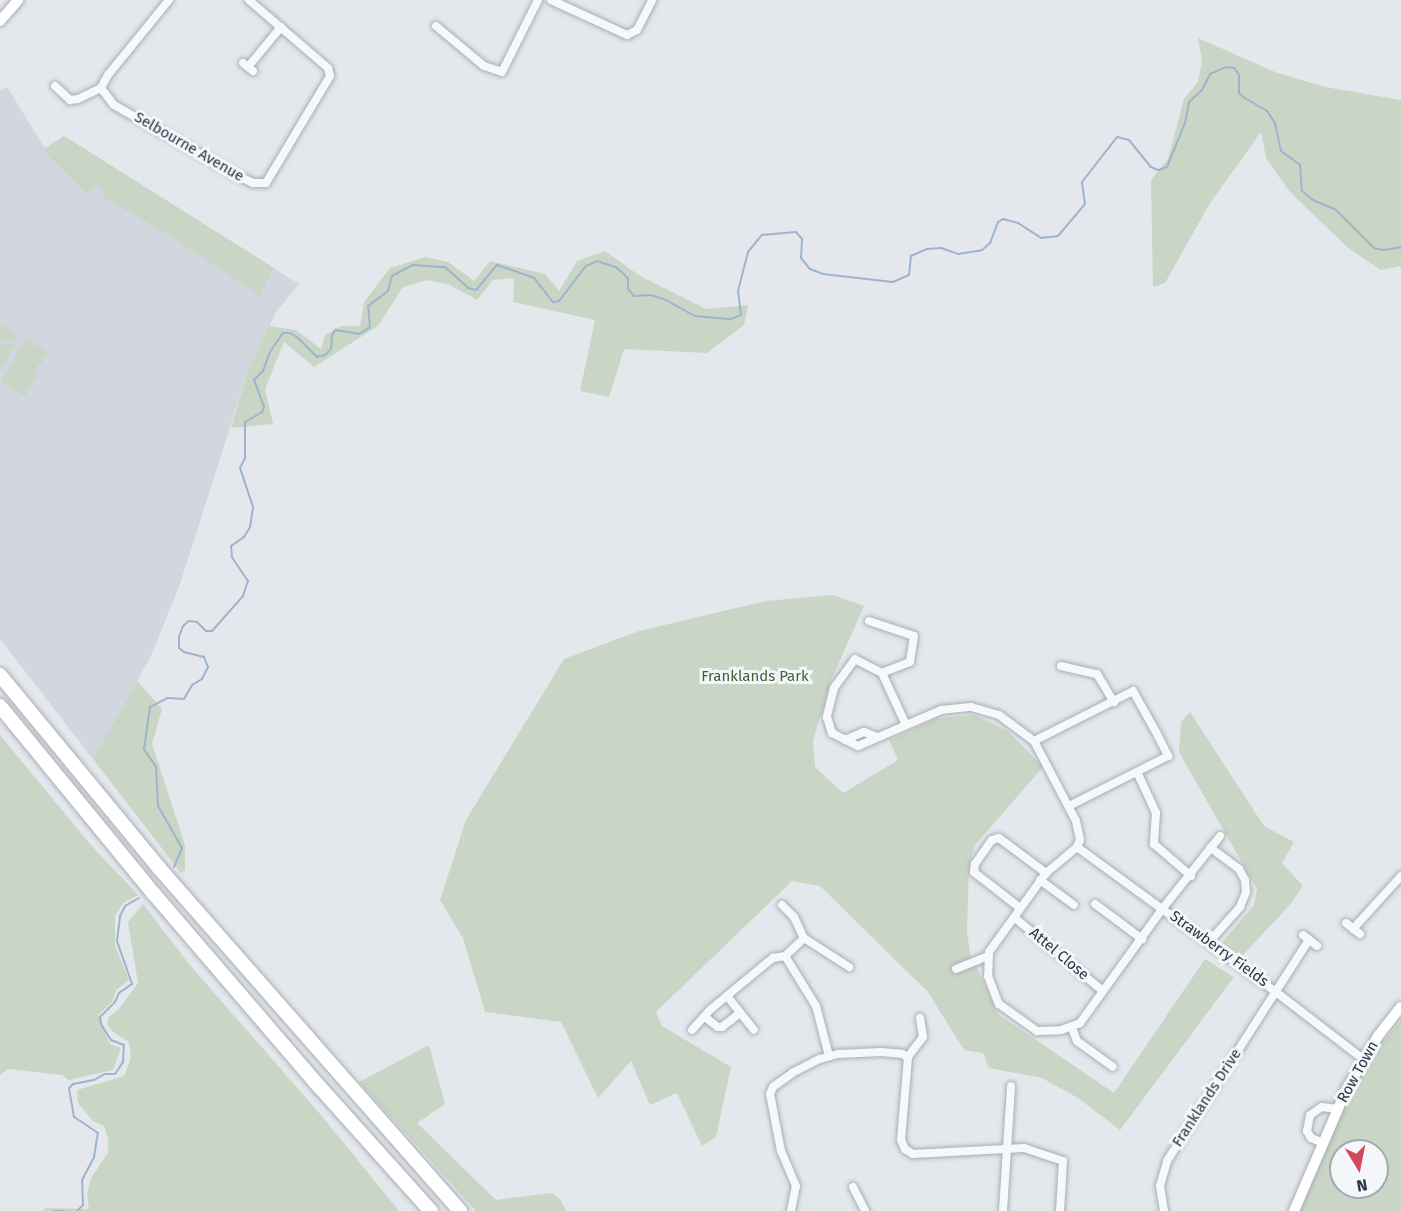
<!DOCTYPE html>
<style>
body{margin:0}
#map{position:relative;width:1401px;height:1211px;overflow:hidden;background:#e4e7ec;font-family:"Fira Sans",sans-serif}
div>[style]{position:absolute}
.built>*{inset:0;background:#d2d6de}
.green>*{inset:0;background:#c9d6c5}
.stream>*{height:2px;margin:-1px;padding:0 1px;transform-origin:1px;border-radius:1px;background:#9fb4cc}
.roads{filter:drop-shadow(0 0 2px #a9aeb7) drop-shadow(0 0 2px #a9aeb7)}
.street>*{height:8px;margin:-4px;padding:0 4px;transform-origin:4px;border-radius:4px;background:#f7f8fa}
.secondary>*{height:10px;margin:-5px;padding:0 5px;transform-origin:5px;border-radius:5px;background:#fff}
.highway>*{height:14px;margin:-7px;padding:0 7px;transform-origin:7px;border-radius:7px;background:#fff}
span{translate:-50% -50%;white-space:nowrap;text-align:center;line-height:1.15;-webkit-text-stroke:6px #f4f6f9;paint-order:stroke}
.street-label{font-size:15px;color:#2b3445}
.park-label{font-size:15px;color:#3f6138}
.north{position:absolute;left:1329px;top:1139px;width:60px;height:60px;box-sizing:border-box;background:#f4f6f9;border:2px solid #a4a8b1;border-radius:50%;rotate:170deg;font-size:16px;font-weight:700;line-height:24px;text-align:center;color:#2b3445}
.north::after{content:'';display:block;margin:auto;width:21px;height:27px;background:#d1495b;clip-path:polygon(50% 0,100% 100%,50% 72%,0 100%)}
</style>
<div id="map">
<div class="built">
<i style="clip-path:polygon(7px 87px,45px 148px,64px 136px,299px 284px,276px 312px,248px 371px,180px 584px,151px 656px,93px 759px,0 639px,0 90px)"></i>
</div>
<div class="green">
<i style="clip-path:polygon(1198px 38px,1275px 72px,1325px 87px,1401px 100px,1401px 266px,1381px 270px,1348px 248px,1289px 191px,1266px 158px,1261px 132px,1210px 203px,1165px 283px,1153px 287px,1151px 180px,1168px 159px,1184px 99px,1198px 82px,1202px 61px)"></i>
<i style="clip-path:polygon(64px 136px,274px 268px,259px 298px,253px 298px,256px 293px,162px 231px,103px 197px,106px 191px,96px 185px,88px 195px,43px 151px)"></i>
<i style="clip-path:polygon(605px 251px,640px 276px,706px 309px,748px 305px,744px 325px,707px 353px,624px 349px,609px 397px,580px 391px,595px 320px,513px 302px,514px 278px,493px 280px,477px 300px,450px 285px,428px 280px,403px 287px,378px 326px,314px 367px,284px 342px,265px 389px,273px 424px,231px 428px,248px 371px,269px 326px,296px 330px,321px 349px,325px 335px,341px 326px,360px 326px,364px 302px,390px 268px,426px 257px,448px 262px,474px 281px,490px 261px,545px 274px,559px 291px,577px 261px)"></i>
<i style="clip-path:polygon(0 325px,16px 334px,13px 340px,0 341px)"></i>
<i style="clip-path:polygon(26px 339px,48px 352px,41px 364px,39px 363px,34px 373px,37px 375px,25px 396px,1px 382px)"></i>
<i style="clip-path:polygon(16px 343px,0 369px,0 345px)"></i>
<i style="clip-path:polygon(833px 595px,864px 606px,831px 681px,813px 741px,815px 767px,843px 793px,898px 760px,889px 740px,938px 718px,974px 715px,1008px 731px,1043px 767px,975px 845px,969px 866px,967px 932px,970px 953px,998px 1014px,1114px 1093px,1205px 959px,1234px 977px,1120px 1130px,1078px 1098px,1042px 1078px,989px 1068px,983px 1053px,964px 1050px,928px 992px,820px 886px,792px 881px,656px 1012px,662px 1026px,731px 1067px,716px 1137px,702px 1146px,677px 1093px,650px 1105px,631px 1061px,598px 1098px,561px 1022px,485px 1012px,463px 938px,440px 900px,466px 820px,564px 659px,639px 631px,766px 601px)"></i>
<i style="clip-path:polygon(137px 681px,162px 709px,152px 744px,185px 845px,185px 870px,181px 873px,93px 759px)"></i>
<i style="clip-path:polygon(1190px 712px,1264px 826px,1294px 842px,1282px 863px,1303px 886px,1288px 907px,1240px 958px,1220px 945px,1254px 905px,1257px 889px,1179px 752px,1181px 722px)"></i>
<i style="clip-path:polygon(0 735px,89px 843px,138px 895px,123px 903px,115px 916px,115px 945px,129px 980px,116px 990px,113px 1001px,98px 1015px,110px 1044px,121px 1048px,113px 1070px,69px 1080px,62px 1075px,8px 1069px,0 1075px)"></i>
<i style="clip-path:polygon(143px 904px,189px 964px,321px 1115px,399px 1211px,44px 1211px,45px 1208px,89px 1209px,87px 1194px,91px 1178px,108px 1153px,108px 1138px,104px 1126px,93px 1121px,78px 1103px,77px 1090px,124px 1076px,131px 1058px,129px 1042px,113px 1032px,107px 1024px,108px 1018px,119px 1009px,138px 983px,128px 922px)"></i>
<i style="clip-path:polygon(evenodd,1401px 1020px,1401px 1211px,1300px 1211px,1345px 1104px,1369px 1058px,1401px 1020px,1341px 1151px,1377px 1151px,1377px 1187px,1341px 1187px,1341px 1151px)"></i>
<i style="clip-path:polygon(429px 1045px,445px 1104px,417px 1123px,496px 1200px,551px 1193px,560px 1199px,566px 1211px,476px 1211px,359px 1082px)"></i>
</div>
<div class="stream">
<i style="left:174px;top:867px;width:21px;rotate:-67deg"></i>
<i style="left:182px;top:848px;width:48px;rotate:-119.7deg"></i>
<i style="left:158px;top:806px;width:39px;rotate:-93deg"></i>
<i style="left:156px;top:767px;width:22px;rotate:-124deg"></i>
<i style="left:144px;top:749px;width:42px;rotate:-81.9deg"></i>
<i style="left:150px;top:707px;width:20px;rotate:-27deg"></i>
<i style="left:168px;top:698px;width:16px;rotate:4deg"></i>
<i style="left:184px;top:699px;width:16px;rotate:-60deg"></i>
<i style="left:192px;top:685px;width:12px;rotate:-31deg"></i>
<i style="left:202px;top:679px;width:13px;rotate:-63deg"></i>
<i style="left:208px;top:667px;width:11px;rotate:-112deg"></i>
<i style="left:204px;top:657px;width:21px;rotate:-166deg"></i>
<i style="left:184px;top:652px;width:6px;rotate:-141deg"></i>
<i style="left:179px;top:648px;width:11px;rotate:-90deg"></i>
<i style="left:179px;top:637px;width:12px;rotate:-70deg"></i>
<i style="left:183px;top:626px;width:8px;rotate:-40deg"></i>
<i style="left:189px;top:621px;width:8px;rotate:7deg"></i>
<i style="left:197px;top:622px;width:13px;rotate:45deg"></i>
<i style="left:206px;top:631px;width:6px"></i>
<i style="left:212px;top:631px;width:47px;rotate:-48.5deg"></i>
<i style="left:243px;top:596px;width:16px;rotate:-72deg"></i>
<i style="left:248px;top:581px;width:29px;rotate:-124deg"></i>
<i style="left:232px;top:557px;width:11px;rotate:-95deg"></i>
<i style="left:231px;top:546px;width:16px;rotate:-35deg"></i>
<i style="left:244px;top:537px;width:12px;rotate:-59deg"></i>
<i style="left:250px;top:527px;width:20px;rotate:-81deg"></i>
<i style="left:253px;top:507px;width:41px;rotate:-108.4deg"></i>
<i style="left:240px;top:468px;width:11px;rotate:-63deg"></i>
<i style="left:245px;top:458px;width:36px;rotate:-90deg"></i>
<i style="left:245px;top:422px;width:20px;rotate:-30deg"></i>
<i style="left:262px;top:412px;width:5px;rotate:-68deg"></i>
<i style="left:264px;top:407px;width:29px;rotate:-110deg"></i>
<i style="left:254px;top:380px;width:13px;rotate:-45deg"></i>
<i style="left:263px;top:371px;width:20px;rotate:-70deg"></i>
<i style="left:270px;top:352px;width:23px;rotate:-56deg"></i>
<i style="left:283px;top:333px;width:7px"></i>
<i style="left:290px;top:333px;width:8px;rotate:30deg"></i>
<i style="left:297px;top:337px;width:28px;rotate:45deg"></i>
<i style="left:317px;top:357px;width:8px;rotate:-14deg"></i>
<i style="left:325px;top:355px;width:8px;rotate:-45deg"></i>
<i style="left:331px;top:349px;width:13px;rotate:-86deg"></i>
<i style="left:332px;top:336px;width:7px;rotate:-63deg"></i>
<i style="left:335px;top:330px;width:24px;rotate:9deg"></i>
<i style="left:359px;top:334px;width:13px;rotate:-32deg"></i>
<i style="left:370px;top:327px;width:21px;rotate:-95deg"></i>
<i style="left:368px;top:306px;width:25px;rotate:-37deg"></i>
<i style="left:388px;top:291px;width:16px;rotate:-75deg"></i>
<i style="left:392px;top:276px;width:24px;rotate:-28deg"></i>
<i style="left:413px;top:265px;width:32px;rotate:4deg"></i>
<i style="left:445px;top:267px;width:31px;rotate:42deg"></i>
<i style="left:468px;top:288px;width:8px;rotate:14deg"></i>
<i style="left:476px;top:290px;width:33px;rotate:-50deg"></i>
<i style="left:497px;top:265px;width:39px;rotate:19deg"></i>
<i style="left:534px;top:278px;width:31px;rotate:52deg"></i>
<i style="left:553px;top:302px;width:6px;rotate:-9deg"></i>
<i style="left:559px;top:301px;width:44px;rotate:-52.4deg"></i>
<i style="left:586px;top:266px;width:12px;rotate:-24deg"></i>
<i style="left:597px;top:261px;width:20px;rotate:18deg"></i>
<i style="left:616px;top:267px;width:16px;rotate:43deg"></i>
<i style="left:628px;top:278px;width:11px;rotate:90deg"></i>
<i style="left:628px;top:289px;width:9px;rotate:49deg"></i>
<i style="left:634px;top:296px;width:16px;rotate:-4deg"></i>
<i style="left:650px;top:295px;width:15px;rotate:16deg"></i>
<i style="left:664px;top:299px;width:35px;rotate:29deg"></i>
<i style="left:695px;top:316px;width:36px;rotate:5deg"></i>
<i style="left:731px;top:319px;width:11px;rotate:-22deg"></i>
<i style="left:741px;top:315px;width:24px;rotate:-97deg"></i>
<i style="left:738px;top:291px;width:40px;rotate:-75.6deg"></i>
<i style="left:748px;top:252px;width:22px;rotate:-51deg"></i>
<i style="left:762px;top:235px;width:34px;rotate:-5deg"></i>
<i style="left:796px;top:232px;width:9px;rotate:49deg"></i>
<i style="left:802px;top:239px;width:19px;rotate:93deg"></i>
<i style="left:801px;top:258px;width:14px;rotate:51deg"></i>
<i style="left:810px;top:269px;width:14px;rotate:21deg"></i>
<i style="left:823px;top:274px;width:70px;rotate:6.5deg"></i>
<i style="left:893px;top:282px;width:17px;rotate:-24deg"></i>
<i style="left:909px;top:275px;width:19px;rotate:-84deg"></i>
<i style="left:911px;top:256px;width:17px;rotate:-24deg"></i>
<i style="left:927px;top:249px;width:14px;rotate:-4deg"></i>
<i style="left:941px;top:248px;width:18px;rotate:19deg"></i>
<i style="left:958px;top:254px;width:24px;rotate:-9deg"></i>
<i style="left:982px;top:250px;width:11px;rotate:-41deg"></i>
<i style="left:990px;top:243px;width:22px;rotate:-69deg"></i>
<i style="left:998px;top:222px;width:6px;rotate:-31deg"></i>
<i style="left:1003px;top:219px;width:16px;rotate:15deg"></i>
<i style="left:1018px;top:223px;width:27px;rotate:33deg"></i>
<i style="left:1041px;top:238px;width:17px;rotate:-7deg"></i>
<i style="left:1058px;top:236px;width:42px;rotate:-49.8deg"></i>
<i style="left:1085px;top:204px;width:22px;rotate:-98deg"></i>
<i style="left:1082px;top:182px;width:57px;rotate:-52.1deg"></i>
<i style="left:1117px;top:137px;width:12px;rotate:14deg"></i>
<i style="left:1129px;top:140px;width:35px;rotate:51deg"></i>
<i style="left:1151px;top:167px;width:8px;rotate:23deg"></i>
<i style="left:1158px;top:170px;width:9px;rotate:-18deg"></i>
<i style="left:1167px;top:167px;width:48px;rotate:-67.8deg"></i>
<i style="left:1185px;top:123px;width:21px;rotate:-79deg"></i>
<i style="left:1189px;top:102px;width:18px;rotate:-43deg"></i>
<i style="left:1202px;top:90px;width:18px;rotate:-63deg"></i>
<i style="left:1210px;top:74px;width:17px;rotate:-24deg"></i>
<i style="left:1226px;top:67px;width:8px;rotate:7deg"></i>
<i style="left:1234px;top:68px;width:9px;rotate:54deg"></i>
<i style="left:1239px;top:75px;width:18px;rotate:90deg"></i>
<i style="left:1239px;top:93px;width:6px;rotate:45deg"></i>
<i style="left:1243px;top:97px;width:28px;rotate:30deg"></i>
<i style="left:1267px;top:111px;width:14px;rotate:56deg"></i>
<i style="left:1275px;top:123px;width:29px;rotate:78deg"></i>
<i style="left:1281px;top:151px;width:24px;rotate:36deg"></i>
<i style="left:1300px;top:165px;width:26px;rotate:86deg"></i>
<i style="left:1302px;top:191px;width:14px;rotate:39deg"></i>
<i style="left:1313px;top:200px;width:25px;rotate:23deg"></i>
<i style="left:1336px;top:210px;width:54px;rotate:45deg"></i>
<i style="left:1374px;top:248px;width:9px;rotate:13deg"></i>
<i style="left:1383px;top:250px;width:18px;rotate:-9deg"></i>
<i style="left:54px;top:1211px;width:10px"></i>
<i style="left:77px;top:1211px;width:8px;rotate:-45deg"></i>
<i style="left:83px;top:1205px;width:25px;rotate:-92deg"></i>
<i style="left:82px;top:1180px;width:26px;rotate:-62deg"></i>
<i style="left:94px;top:1157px;width:24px;rotate:-81deg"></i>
<i style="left:98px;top:1133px;width:29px;rotate:-146deg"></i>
<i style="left:74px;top:1117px;width:29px;rotate:-100deg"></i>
<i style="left:69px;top:1088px;width:6px;rotate:-45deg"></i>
<i style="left:73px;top:1084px;width:21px;rotate:-11deg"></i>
<i style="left:94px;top:1080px;width:13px;rotate:-29deg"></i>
<i style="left:105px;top:1074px;width:10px"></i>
<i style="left:115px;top:1074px;width:14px;rotate:-56deg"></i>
<i style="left:123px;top:1062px;width:17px;rotate:-87deg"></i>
<i style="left:124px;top:1045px;width:14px;rotate:-159deg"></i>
<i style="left:111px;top:1040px;width:19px;rotate:-122deg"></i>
<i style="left:101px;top:1024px;width:7px;rotate:-98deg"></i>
<i style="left:100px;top:1017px;width:21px;rotate:-45deg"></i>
<i style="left:115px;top:1002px;width:10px;rotate:-66deg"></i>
<i style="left:119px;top:993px;width:16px;rotate:-35deg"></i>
<i style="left:132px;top:984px;width:46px;rotate:-109.2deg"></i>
<i style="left:117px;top:941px;width:25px;rotate:-83deg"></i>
<i style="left:120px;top:916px;width:11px;rotate:-63deg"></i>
<i style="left:125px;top:906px;width:16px;rotate:-30deg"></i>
</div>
<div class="roads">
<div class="street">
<i style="left:551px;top:0;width:84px;rotate:24.7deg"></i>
<i style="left:627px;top:35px;width:11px;rotate:-27deg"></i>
<i style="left:637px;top:30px;width:34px;rotate:-63deg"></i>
<i style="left:436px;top:26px;width:62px;rotate:39.8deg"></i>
<i style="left:484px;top:66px;width:19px;rotate:18deg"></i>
<i style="left:502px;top:72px;width:80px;rotate:-63.4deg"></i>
<i style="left:243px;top:63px;width:13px;rotate:39deg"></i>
<i style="left:248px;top:67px;width:52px;rotate:-50.5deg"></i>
<i style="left:55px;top:86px;width:21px;rotate:43deg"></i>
<i style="left:70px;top:100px;width:8px;rotate:-7deg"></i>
<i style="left:78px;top:99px;width:25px;rotate:-26deg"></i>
<i style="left:101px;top:88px;width:15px;rotate:-62deg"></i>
<i style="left:108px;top:75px;width:97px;rotate:-50.9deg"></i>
<i style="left:101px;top:88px;width:21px;rotate:53deg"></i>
<i style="left:114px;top:105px;width:143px;rotate:29.8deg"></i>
<i style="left:238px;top:176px;width:17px;rotate:25deg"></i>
<i style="left:253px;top:183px;width:13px"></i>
<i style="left:266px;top:183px;width:125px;rotate:-59.1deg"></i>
<i style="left:330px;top:76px;width:8px;rotate:-104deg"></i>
<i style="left:328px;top:68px;width:104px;rotate:-139.3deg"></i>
<i style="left:869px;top:621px;width:47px;rotate:18.4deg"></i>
<i style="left:914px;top:636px;width:26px;rotate:99deg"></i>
<i style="left:910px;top:662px;width:30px;rotate:159deg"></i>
<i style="left:1061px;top:666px;width:37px;rotate:13deg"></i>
<i style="left:1097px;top:674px;width:33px;rotate:59deg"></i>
<i style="left:906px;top:725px;width:57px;rotate:-114.8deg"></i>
<i style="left:882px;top:673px;width:30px;rotate:-153deg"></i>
<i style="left:855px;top:659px;width:36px;rotate:126deg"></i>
<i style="left:834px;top:688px;width:30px;rotate:104deg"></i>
<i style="left:827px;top:717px;width:17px;rotate:73deg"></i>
<i style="left:832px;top:733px;width:29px;rotate:27deg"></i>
<i style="left:858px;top:746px;width:90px;rotate:-23.4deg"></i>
<i style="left:941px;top:710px;width:30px;rotate:-6deg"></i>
<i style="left:971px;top:707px;width:29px;rotate:16deg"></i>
<i style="left:999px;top:715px;width:44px;rotate:36.6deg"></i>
<i style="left:1034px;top:741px;width:90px;rotate:62.3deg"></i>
<i style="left:1076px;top:821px;width:19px;rotate:78deg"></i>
<i style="left:1080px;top:840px;width:8px;rotate:113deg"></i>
<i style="left:1077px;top:847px;width:40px;rotate:140deg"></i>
<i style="left:1046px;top:873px;width:97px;rotate:125.8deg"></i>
<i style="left:989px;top:952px;width:24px;rotate:92deg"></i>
<i style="left:988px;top:976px;width:30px;rotate:69deg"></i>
<i style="left:999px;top:1004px;width:47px;rotate:35.4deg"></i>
<i style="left:1037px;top:1031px;width:24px;rotate:-2deg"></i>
<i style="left:1061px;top:1030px;width:20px;rotate:-20deg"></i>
<i style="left:1080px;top:1023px;width:142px;rotate:-54.2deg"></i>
<i style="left:1163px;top:908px;width:92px;rotate:-51.6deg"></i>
<i style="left:845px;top:740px;width:21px;rotate:-23deg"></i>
<i style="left:864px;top:732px;width:14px;rotate:21deg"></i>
<i style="left:1034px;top:741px;width:111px;rotate:-26.8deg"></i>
<i style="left:1133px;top:691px;width:49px;rotate:60.8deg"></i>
<i style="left:1157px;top:734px;width:25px;rotate:63deg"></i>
<i style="left:1168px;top:756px;width:111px;rotate:153.2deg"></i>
<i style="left:1138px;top:774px;width:43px;rotate:65.2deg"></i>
<i style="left:1156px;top:813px;width:31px;rotate:94deg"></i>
<i style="left:1154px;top:844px;width:49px;rotate:40.9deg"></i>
<i style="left:1077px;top:847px;width:246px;rotate:36.1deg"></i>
<i style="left:1276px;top:992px;width:110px;rotate:37.6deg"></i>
<i style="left:1040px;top:880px;width:42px;rotate:36.3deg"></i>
<i style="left:1095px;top:904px;width:59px;rotate:36.7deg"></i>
<i style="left:782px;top:905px;width:17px;rotate:45deg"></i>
<i style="left:794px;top:917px;width:23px;rotate:65deg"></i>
<i style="left:1020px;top:908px;width:58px;rotate:-142deg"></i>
<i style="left:974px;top:872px;width:8px;rotate:-83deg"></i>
<i style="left:975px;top:864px;width:29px;rotate:-55deg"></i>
<i style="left:992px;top:840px;width:7px;rotate:-16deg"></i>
<i style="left:999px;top:838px;width:59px;rotate:36.7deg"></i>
<i style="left:1015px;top:918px;width:114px;rotate:39.7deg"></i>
<i style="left:1346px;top:923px;width:18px;rotate:38deg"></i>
<i style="left:1353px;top:929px;width:72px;rotate:-47.8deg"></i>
<i style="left:1303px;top:935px;width:18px;rotate:38deg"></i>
<i style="left:1209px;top:942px;width:47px;rotate:-48.5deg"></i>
<i style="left:1240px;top:907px;width:16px;rotate:-68deg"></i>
<i style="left:1246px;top:892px;width:12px;rotate:-95deg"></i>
<i style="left:1245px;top:880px;width:13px;rotate:-119deg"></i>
<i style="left:1239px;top:869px;width:36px;rotate:-143deg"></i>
<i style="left:785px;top:956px;width:59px;rotate:58.2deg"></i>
<i style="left:816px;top:1006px;width:52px;rotate:75.4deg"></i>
<i style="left:956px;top:969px;width:35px;rotate:-22deg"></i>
<i style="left:727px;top:996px;width:43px;rotate:51.5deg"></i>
<i style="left:705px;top:1017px;width:16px;rotate:38deg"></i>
<i style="left:718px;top:1027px;width:4px"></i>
<i style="left:722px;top:1027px;width:23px;rotate:-38deg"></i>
<i style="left:920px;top:1018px;width:19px;rotate:81deg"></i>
<i style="left:923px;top:1037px;width:25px;rotate:127deg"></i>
<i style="left:908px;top:1057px;width:83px;rotate:94.8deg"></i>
<i style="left:901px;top:1140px;width:10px;rotate:66deg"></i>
<i style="left:905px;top:1149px;width:9px;rotate:32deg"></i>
<i style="left:913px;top:1154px;width:111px;rotate:-3.1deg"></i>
<i style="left:1024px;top:1148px;width:41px;rotate:18.4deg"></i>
<i style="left:1063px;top:1161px;width:50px;rotate:93.4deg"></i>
<i style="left:1072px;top:1028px;width:14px;rotate:69deg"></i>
<i style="left:1077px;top:1041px;width:44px;rotate:35.8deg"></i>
<i style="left:692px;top:1030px;width:28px;rotate:-48deg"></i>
<i style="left:711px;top:1009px;width:67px;rotate:-39.6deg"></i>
<i style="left:763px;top:966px;width:13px;rotate:-39deg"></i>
<i style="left:773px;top:958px;width:12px;rotate:-9deg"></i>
<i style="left:785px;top:956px;width:26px;rotate:-43deg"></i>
<i style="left:804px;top:938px;width:54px;rotate:32.8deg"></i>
<i style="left:1323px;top:1143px;width:13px;rotate:-157deg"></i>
<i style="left:1311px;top:1138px;width:8px;rotate:-120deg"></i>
<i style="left:1307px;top:1131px;width:16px;rotate:-79deg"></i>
<i style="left:1310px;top:1115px;width:14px;rotate:-34deg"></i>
<i style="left:1322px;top:1107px;width:16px;rotate:7deg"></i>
<i style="left:853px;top:1187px;width:27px;rotate:63deg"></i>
<i style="left:791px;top:1211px;width:25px;rotate:-79deg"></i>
<i style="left:796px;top:1186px;width:38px;rotate:-113deg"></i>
<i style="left:781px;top:1151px;width:58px;rotate:-100.9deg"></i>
<i style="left:770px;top:1094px;width:8px;rotate:-67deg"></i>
<i style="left:773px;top:1087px;width:24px;rotate:-36deg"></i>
<i style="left:792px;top:1073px;width:31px;rotate:-27deg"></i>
<i style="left:820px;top:1059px;width:19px;rotate:-16deg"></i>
<i style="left:838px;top:1054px;width:43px;rotate:-2.7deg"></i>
<i style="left:881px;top:1052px;width:21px;rotate:5deg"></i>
<i style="left:902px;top:1054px;width:7px;rotate:27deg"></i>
<i style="left:1003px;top:1211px;width:125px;rotate:-86.3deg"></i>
<i style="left:1164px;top:1211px;width:25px;rotate:-99deg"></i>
<i style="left:1160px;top:1186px;width:26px;rotate:-74deg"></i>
<i style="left:1167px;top:1161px;width:263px;rotate:-57.3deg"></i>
</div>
<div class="secondary">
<i style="left:0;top:21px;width:28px;rotate:-49deg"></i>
<i style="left:1294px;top:1211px;width:134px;rotate:-66.7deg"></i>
<i style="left:1347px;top:1088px;width:61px;rotate:-59.2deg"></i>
<i style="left:1378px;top:1036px;width:37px;rotate:-52deg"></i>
</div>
<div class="highway">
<i style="left:0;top:675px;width:249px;rotate:50.5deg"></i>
<i style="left:158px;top:867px;width:458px;rotate:48.7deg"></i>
<i style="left:0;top:706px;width:243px;rotate:50.7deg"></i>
<i style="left:154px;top:894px;width:249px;rotate:49.4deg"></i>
<i style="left:316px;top:1083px;width:172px;rotate:48.1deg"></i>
</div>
</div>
<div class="street-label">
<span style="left:189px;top:147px;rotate:30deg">Selbourne Avenue</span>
<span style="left:1219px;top:949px;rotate:36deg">Strawberry Fields</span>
<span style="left:1059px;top:954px;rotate:40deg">Attel Close</span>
<span style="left:1358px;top:1072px;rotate:-61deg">Row Town</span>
<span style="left:1207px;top:1098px;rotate:-57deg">Franklands Drive</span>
</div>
<div class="park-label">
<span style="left:755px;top:677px">Franklands Park</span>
</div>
<div class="north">N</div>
</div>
